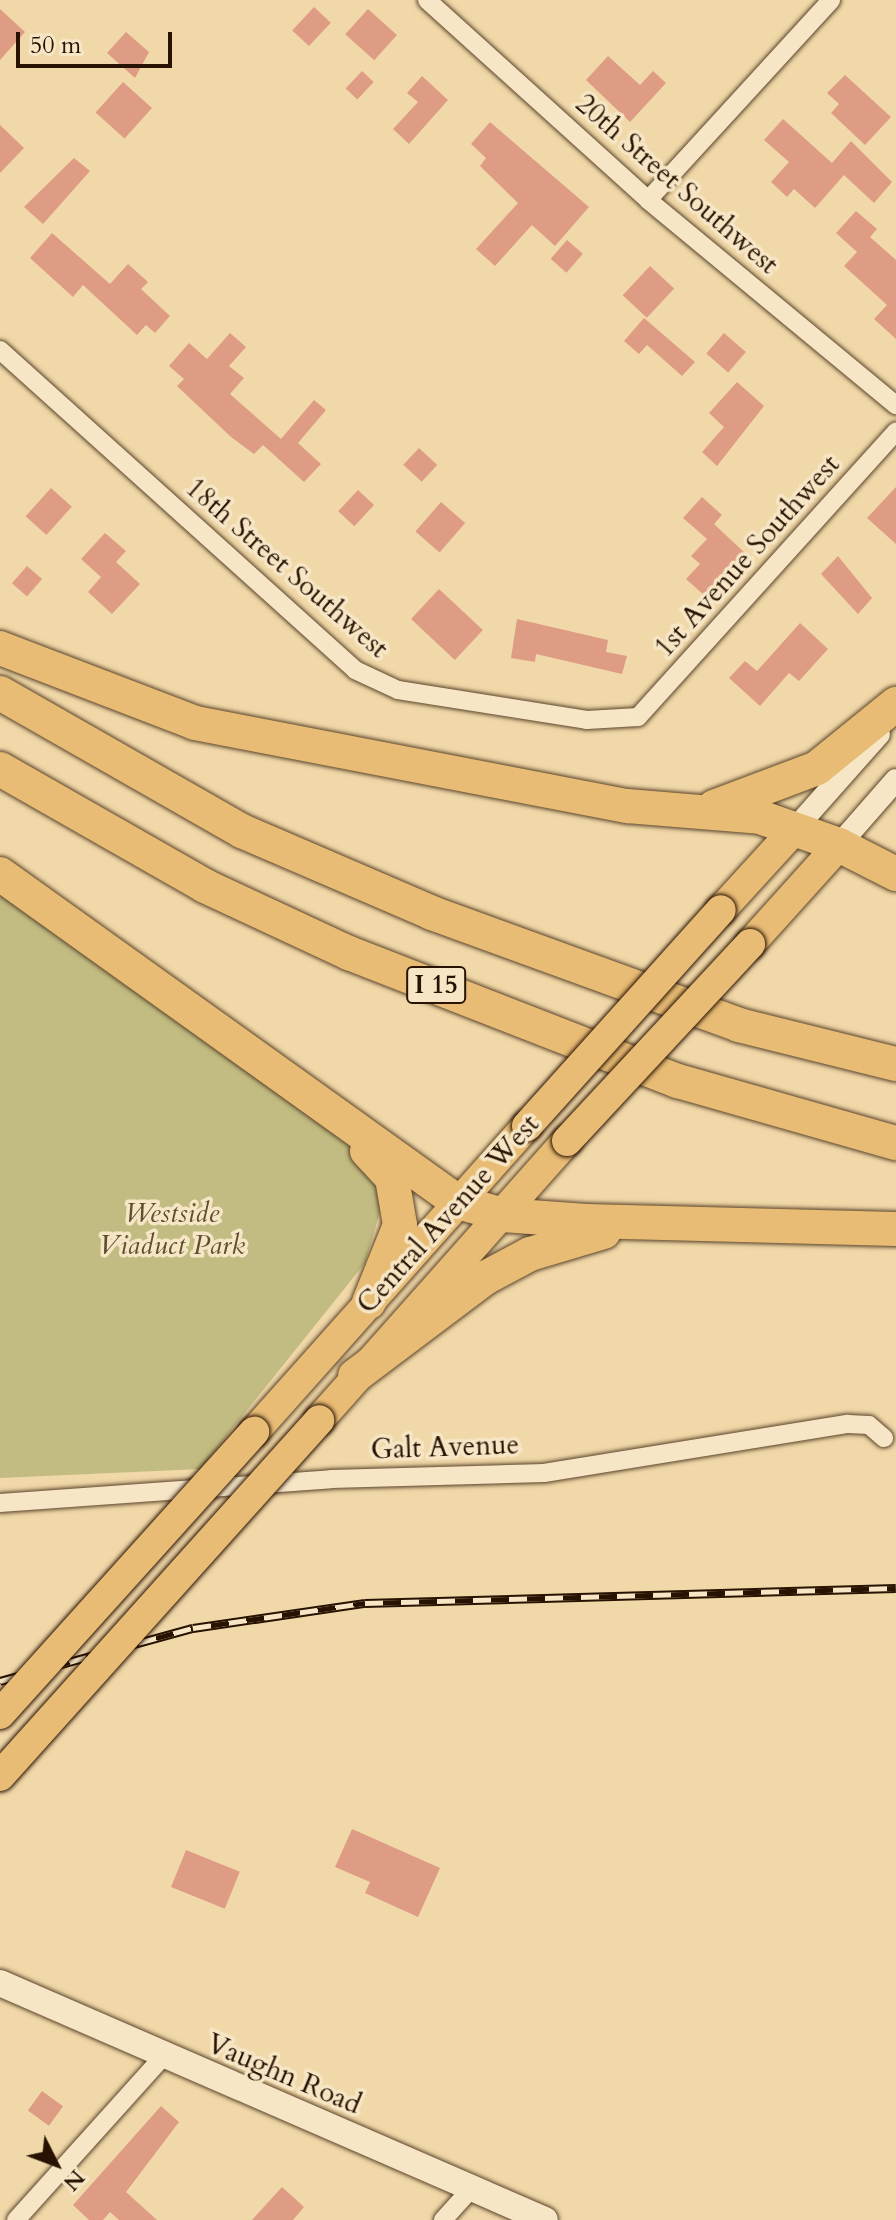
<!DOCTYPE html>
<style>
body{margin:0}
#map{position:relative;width:896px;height:2220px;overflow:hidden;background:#f1d8a8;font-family:Cardo,serif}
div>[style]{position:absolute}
.green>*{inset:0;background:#c2bc82}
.building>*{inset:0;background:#df9c85;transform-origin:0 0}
.roads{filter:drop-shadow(0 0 2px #5a442b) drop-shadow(0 0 2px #5a442b)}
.minor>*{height:18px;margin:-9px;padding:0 9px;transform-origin:9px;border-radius:9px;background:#f6e6c6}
.tertiary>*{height:22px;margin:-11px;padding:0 11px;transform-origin:11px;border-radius:11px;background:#f6e6c6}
.secondary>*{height:26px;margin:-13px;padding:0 13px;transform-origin:13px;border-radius:13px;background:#f6e6c6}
.trunk>*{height:30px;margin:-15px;padding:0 15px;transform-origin:15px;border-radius:15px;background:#e8bc74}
.motorway>*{height:34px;margin:-17px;padding:0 17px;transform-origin:17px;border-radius:17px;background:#e8bc74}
.rail>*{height:9px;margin-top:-4.5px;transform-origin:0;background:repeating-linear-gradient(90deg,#f6e6c6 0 18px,#281201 0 36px);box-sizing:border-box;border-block:2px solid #281201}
.bridges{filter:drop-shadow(0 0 2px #281201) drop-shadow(0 0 2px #281201)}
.trunk-bridge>*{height:30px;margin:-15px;padding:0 15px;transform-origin:15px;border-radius:15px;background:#e8bc74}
span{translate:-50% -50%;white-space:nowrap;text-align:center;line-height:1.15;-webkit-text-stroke:7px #f6e6c6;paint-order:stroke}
.shield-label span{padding:2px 6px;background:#f6e6c6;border:2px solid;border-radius:6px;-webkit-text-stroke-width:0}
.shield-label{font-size:26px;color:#281201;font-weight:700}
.street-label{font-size:28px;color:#281201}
.park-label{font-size:28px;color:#5e4e2e;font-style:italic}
.north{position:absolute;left:16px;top:2124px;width:80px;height:80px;-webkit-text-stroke:6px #f6e6c6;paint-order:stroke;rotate:132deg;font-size:22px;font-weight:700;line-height:32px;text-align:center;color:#281201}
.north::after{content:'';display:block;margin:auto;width:28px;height:36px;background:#281201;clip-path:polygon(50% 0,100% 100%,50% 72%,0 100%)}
.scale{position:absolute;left:16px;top:32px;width:156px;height:36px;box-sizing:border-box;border:4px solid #281201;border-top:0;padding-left:10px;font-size:24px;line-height:28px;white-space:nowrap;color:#281201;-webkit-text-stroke:6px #f6e6c6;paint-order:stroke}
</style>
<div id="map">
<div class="green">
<i style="clip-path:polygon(0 890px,361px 1154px,383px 1202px,365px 1263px,200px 1469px,0 1478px)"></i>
</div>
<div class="building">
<i style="left:314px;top:7px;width:23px;height:32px;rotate:43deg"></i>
<i style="clip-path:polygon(0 9px,25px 32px,0 60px)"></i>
<i style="left:368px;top:9px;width:39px;height:34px;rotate:42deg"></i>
<i style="clip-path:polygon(126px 32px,149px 52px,135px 78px,107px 53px)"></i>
<i style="clip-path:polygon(608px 56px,640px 85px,653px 71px,666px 83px,630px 122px,586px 80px)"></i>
<i style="left:362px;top:71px;width:16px;height:24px;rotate:43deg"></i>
<i style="clip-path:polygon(845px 75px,891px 117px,865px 145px,831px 113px,839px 104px,827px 93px)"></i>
<i style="clip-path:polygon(422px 76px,448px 100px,409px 144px,393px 129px,418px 102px,407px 93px)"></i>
<i style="left:123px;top:82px;width:39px;height:41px;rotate:42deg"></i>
<i style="clip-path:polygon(783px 119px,832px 163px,851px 141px,892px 182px,874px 203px,844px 175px,815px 208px,794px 189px,787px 197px,771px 182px,789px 162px,764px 140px)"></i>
<i style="clip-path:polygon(490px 122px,589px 207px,555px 246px,532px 225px,495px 266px,476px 249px,518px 203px,480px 166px,486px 158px,471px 144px)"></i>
<i style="clip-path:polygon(0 125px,24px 148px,0 173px)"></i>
<i style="clip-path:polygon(74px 158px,90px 171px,43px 224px,24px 207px)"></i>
<i style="clip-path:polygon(856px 211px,877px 229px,870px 237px,896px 260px,896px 339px,874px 319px,887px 305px,844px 266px,857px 252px,836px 233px)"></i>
<i style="clip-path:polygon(52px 233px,110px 284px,128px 264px,148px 282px,141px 289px,170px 316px,155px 333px,146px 325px,137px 335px,83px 285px,73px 297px,30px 258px)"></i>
<i style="left:567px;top:240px;width:21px;height:25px;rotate:41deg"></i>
<i style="left:650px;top:266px;width:33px;height:40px;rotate:43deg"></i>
<i style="clip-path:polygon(644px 318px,695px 362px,682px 376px,647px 345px,639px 354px,624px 341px)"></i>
<i style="clip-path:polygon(230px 333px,246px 347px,229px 366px,244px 378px,230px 394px,281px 439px,314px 400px,326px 410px,298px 443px,321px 464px,304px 482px,263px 445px,254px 454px,231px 437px,177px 386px,184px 379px,169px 366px,189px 343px,207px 359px)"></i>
<i style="left:724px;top:333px;width:29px;height:27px;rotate:41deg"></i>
<i style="clip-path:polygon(737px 382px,764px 406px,717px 466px,702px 452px,724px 427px,709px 413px)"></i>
<i style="left:419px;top:448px;width:25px;height:23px;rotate:43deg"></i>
<i style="clip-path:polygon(896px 487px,896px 544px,867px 518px)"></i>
<i style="left:51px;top:488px;width:28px;height:38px;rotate:42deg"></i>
<i style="left:358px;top:490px;width:22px;height:29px;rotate:43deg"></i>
<i style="clip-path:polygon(702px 497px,722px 515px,714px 524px,745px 553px,705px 596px,686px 579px,700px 564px,691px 556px,707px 539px,683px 518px)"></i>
<i style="left:441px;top:502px;width:32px;height:39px;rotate:41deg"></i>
<i style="clip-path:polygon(105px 533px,126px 551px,116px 562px,140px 584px,112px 614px,88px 592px,101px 577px,81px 559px)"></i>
<i style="clip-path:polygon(838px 556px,872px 598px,858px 614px,821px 574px)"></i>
<i style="left:27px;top:566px;width:20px;height:23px;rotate:41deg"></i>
<i style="left:439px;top:589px;width:60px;height:41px;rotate:43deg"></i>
<i style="clip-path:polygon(517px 619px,608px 640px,606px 652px,627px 656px,622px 674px,536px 654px,535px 662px,511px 658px)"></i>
<i style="clip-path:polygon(800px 623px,828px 649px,799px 681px,789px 673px,760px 706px,729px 678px,745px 661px,757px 671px)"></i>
<i style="clip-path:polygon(352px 1829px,440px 1868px,418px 1917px,365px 1893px,370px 1882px,335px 1867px)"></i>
<i style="left:186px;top:1850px;width:58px;height:40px;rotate:22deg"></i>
<i style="left:42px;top:2091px;width:26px;height:24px;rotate:36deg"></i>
<i style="clip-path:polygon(161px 2106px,179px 2122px,126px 2192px,157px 2220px,119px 2220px,110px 2212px,103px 2220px,89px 2220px,73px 2205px)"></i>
<i style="clip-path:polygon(282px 2187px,304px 2207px,293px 2220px,252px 2220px)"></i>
</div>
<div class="roads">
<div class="minor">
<i style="left:427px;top:0;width:298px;rotate:42.1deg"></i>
<i style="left:648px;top:200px;width:322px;rotate:39.6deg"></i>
<i style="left:648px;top:200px;width:271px;rotate:-47.5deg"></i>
<i style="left:0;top:350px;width:478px;rotate:42deg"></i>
<i style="left:355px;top:670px;width:47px;rotate:24.9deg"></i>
<i style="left:398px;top:690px;width:191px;rotate:9deg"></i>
<i style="left:587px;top:720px;width:51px;rotate:-3.4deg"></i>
<i style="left:638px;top:717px;width:385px;rotate:-47.9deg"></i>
<i style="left:0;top:1503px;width:332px;rotate:-4.1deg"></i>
<i style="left:331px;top:1479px;width:213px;rotate:-1.6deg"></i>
<i style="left:544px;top:1473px;width:308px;rotate:-9.2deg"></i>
<i style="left:848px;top:1424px;width:21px;rotate:3deg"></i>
<i style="left:869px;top:1425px;width:20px;rotate:41deg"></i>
<i style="left:16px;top:2220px;width:219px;rotate:-48deg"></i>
<i style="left:443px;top:2220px;width:42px;rotate:-47.9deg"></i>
</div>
<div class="tertiary">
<i style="left:794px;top:830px;width:128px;rotate:-48.5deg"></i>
<i style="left:839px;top:845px;width:86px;rotate:-48.8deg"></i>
</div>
<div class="secondary">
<i style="left:0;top:1983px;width:594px;rotate:23.5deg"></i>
</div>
<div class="trunk">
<i style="left:721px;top:910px;width:108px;rotate:-47.6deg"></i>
<i style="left:750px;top:944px;width:133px;rotate:-48deg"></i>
<i style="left:319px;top:1420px;width:373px;rotate:-48.4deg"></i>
<i style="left:254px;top:1432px;width:410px;rotate:-48.3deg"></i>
</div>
<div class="motorway">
<i style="left:0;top:648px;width:209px;rotate:21deg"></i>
<i style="left:195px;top:723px;width:440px;rotate:10.9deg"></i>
<i style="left:627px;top:806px;width:133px;rotate:4.7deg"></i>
<i style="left:760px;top:817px;width:84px;rotate:19.5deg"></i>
<i style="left:839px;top:845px;width:64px;rotate:27deg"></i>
<i style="left:0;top:693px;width:279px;rotate:29.7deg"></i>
<i style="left:242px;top:831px;width:207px;rotate:23.3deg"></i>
<i style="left:432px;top:913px;width:327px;rotate:20deg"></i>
<i style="left:739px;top:1025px;width:162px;rotate:14deg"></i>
<i style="left:0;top:769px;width:236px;rotate:29.7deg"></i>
<i style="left:205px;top:886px;width:159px;rotate:25deg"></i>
<i style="left:349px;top:953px;width:353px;rotate:21.3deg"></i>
<i style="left:678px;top:1081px;width:227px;rotate:15.9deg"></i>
<i style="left:714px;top:807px;width:110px;rotate:-20.7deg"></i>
<i style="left:817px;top:768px;width:102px;rotate:-39deg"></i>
<i style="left:0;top:874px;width:563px;rotate:35.61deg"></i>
<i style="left:458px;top:1202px;width:47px;rotate:16.1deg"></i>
<i style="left:503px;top:1215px;width:83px;rotate:4.1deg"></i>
<i style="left:586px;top:1221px;width:310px;rotate:1.5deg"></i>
<i style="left:367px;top:1151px;width:37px;rotate:47deg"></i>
<i style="left:392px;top:1178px;width:48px;rotate:80.3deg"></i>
<i style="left:400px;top:1225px;width:83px;rotate:111.9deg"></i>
<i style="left:355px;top:1376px;width:163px;rotate:-37deg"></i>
<i style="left:485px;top:1278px;width:51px;rotate:-28.1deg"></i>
<i style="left:530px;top:1254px;width:77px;rotate:-16.6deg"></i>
</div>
</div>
<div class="rail">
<i style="left:0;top:1681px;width:200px;rotate:-15.4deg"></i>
<i style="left:193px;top:1628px;width:174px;rotate:-8.3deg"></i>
<i style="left:365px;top:1603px;width:531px;rotate:-1.62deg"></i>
</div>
<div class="bridges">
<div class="trunk-bridge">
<i style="left:527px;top:1126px;width:290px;rotate:-48.1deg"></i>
<i style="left:567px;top:1141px;width:269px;rotate:-47.1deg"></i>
<i style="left:0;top:1714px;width:380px;rotate:-48deg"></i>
<i style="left:0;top:1776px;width:478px;rotate:-48.1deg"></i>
</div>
</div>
<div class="shield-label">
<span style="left:436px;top:985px">I 15</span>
</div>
<div class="street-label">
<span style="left:677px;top:184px;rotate:41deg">20th Street Southwest</span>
<span style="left:747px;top:556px;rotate:-48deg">1st Avenue Southwest</span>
<span style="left:287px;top:568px;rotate:41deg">18th Street Southwest</span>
<span style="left:448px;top:1214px;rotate:-48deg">Central Avenue West</span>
<span style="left:445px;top:1447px;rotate:-2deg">Galt Avenue</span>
<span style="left:284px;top:2074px;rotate:23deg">Vaughn Road</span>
</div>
<div class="park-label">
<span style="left:172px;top:1229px">Westside<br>Viaduct Park</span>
</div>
<div class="north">N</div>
<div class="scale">50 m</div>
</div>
